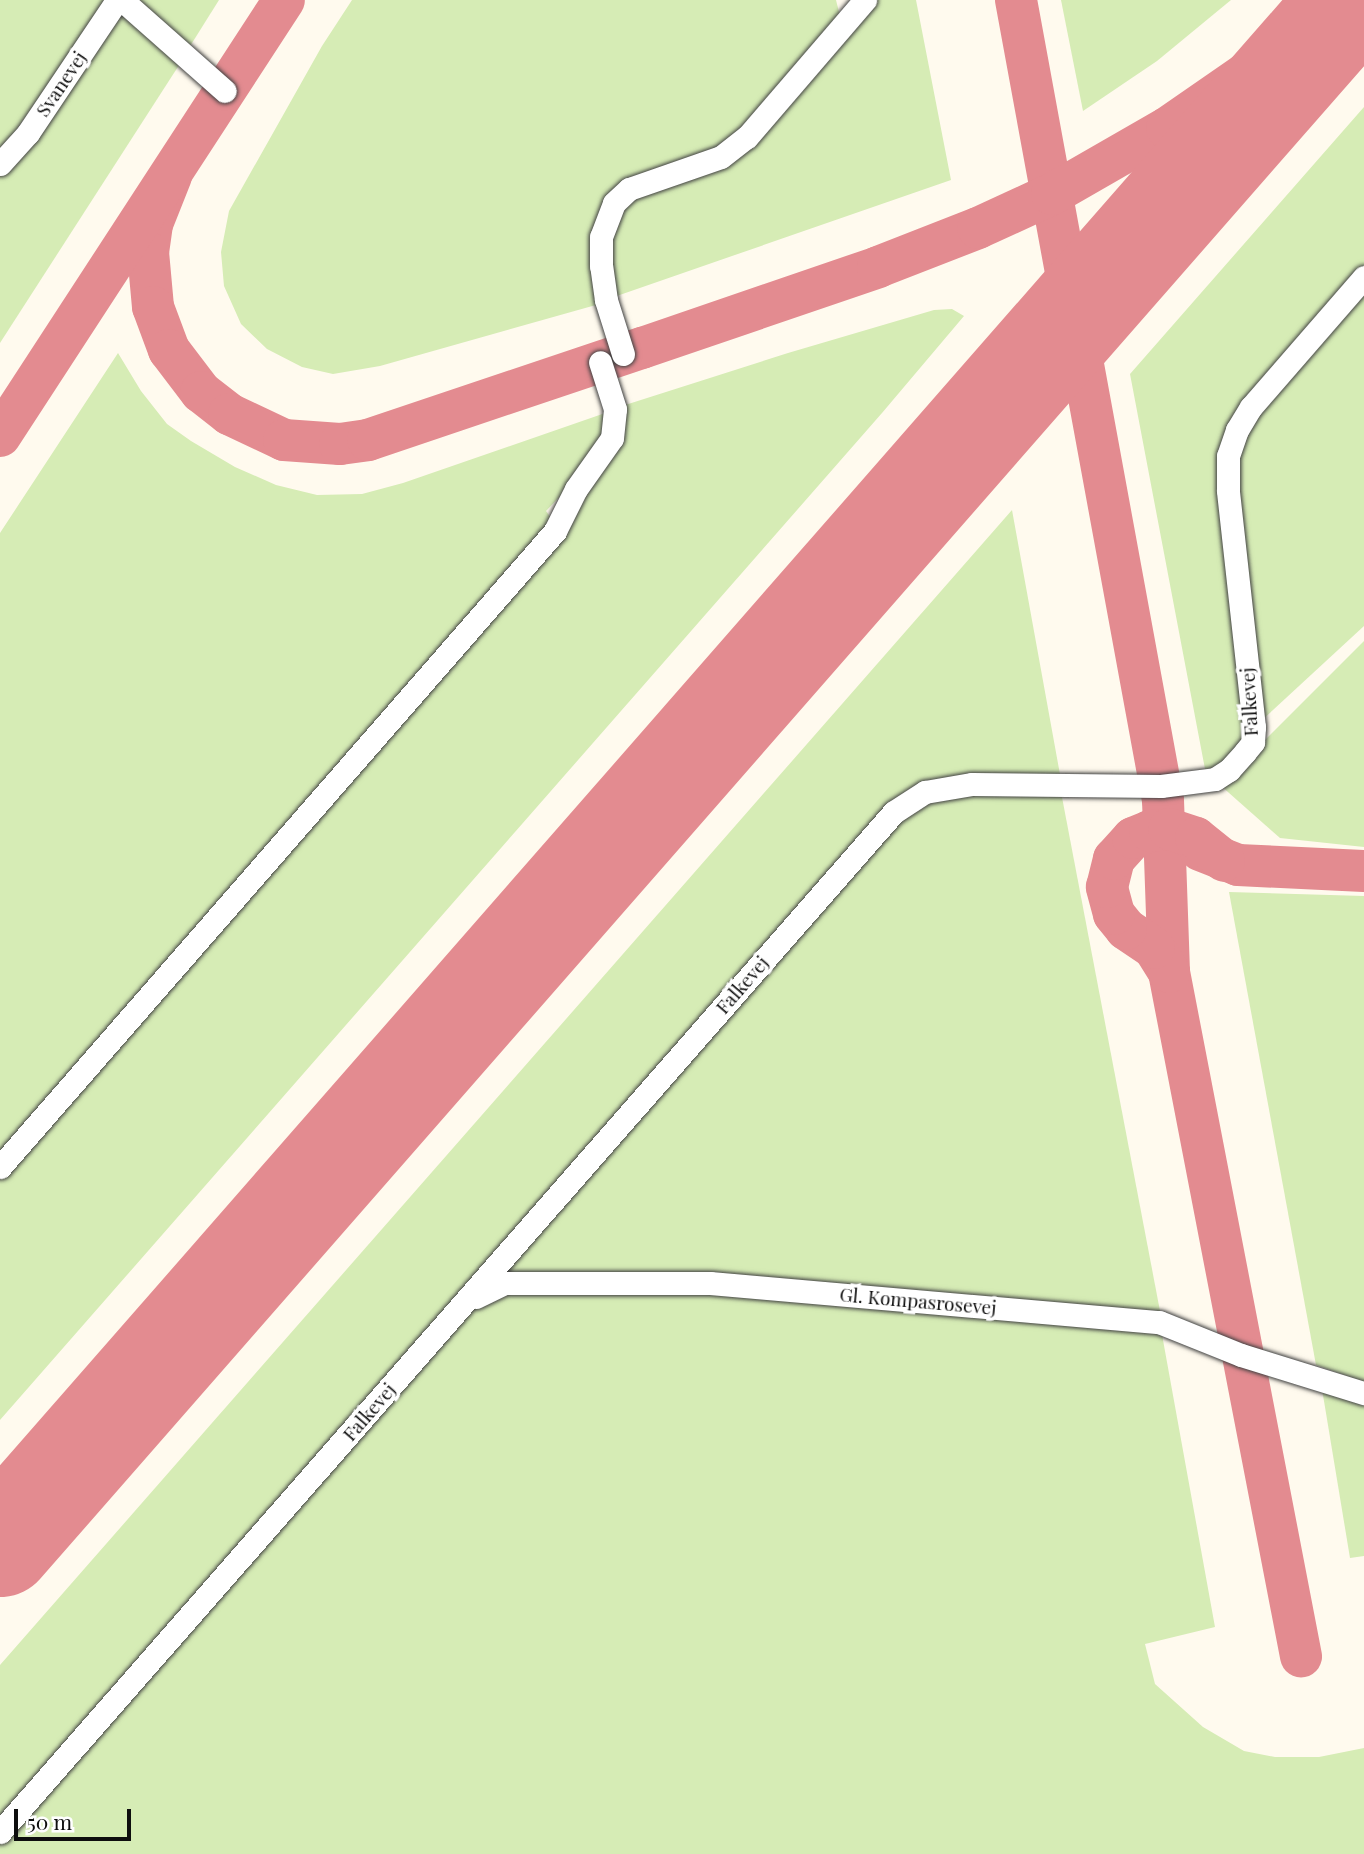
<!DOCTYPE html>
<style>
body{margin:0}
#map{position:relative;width:1364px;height:1854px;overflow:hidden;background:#fffaee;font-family:"Playfair Display",serif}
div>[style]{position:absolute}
.green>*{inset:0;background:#d6ecb5}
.taxiway>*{height:42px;margin:-21px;padding:0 21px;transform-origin:21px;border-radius:21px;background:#e38b90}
.runway>*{height:105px;margin:-52.5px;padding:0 52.5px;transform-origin:52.5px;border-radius:52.5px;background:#e38b90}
.roads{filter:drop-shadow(0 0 2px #414141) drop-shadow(0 0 2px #414141)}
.minor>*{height:23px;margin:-11.5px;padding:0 11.5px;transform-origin:11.5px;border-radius:11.5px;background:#fff}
span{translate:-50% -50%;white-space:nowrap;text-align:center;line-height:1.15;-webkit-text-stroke:7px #fff;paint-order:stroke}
.street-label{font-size:19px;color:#0e0e0e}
.scale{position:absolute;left:14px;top:1809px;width:117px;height:32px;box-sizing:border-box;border:4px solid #0e0e0e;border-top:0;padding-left:9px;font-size:21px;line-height:24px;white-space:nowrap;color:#0e0e0e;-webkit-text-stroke:5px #fff;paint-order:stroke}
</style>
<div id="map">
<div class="green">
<i style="clip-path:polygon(0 0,108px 0,0 153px)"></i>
<i style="clip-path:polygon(131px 0,219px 0,187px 51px)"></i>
<i style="clip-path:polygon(352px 0,836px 0,840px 16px,746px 133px,609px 200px,603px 303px,380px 366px,333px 374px,302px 367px,267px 349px,241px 324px,224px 286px,221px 252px,229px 211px,322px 46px)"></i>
<i style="clip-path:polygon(870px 0,916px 0,951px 180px,611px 298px,605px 266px,618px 205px,724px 160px)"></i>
<i style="clip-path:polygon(1061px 0,1231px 0,1157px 61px,1083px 111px)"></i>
<i style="clip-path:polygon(118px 12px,183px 59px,0 343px,0 170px)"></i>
<i style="clip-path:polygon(1364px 107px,1364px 268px,1231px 427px,1248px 735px,1222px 767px,1205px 769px,1130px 374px)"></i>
<i style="clip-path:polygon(1364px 289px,1364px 626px,1259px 723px,1234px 479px,1238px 450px,1252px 419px)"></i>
<i style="clip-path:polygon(952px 309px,964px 316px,882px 413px,0 1420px,0 1180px,500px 608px,622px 406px,788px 353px,934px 310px)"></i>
<i style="clip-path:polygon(118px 353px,141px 391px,167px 424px,191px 441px,235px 467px,276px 485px,317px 495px,362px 494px,403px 483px,611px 411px,610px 425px,569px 487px,546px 511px,554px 522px,0 1156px,0 533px)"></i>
<i style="clip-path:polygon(1012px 510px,1061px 780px,926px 785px,0 1823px,0 1665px)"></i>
<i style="clip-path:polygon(1364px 641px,1364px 847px,1280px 838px,1220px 785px)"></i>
<i style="clip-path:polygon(1061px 792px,1160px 1311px,494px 1279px,896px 819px,931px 797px)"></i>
<i style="clip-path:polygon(1229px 892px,1364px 896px,1364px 1382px,1316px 1365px)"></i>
<i style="clip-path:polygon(709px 1290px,1161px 1329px,1215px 1627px,1145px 1644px,1155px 1684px,1203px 1727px,1244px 1751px,1275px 1757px,1319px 1757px,1364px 1748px,1364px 1854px,0 1854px,0 1841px,468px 1307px,500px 1291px)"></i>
<i style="clip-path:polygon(1322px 1389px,1364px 1403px,1364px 1556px,1350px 1558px)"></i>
</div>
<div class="taxiway">
<i style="left:1016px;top:0;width:813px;rotate:79.59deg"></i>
<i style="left:1163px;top:800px;width:172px;rotate:88deg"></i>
<i style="left:1169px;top:972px;width:697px;rotate:79.08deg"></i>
<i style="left:171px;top:176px;width:52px;rotate:111.6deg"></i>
<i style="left:152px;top:224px;width:28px;rotate:98deg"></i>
<i style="left:148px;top:252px;width:55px;rotate:84.8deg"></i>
<i style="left:153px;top:307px;width:46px;rotate:69.6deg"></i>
<i style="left:169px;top:350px;width:53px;rotate:52.7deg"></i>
<i style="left:201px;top:392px;width:36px;rotate:38deg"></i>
<i style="left:229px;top:414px;width:61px;rotate:25.3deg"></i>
<i style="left:284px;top:440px;width:56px;rotate:4.1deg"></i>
<i style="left:340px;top:444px;width:28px;rotate:-8deg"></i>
<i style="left:368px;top:440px;width:289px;rotate:-18.6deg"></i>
<i style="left:642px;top:348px;width:250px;rotate:-18.9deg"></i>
<i style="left:878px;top:267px;width:107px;rotate:-21.3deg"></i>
<i style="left:978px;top:228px;width:81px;rotate:-24.7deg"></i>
<i style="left:1052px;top:194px;width:133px;rotate:-29.9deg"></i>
<i style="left:1167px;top:128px;width:123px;rotate:-34.7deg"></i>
<i style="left:1268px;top:58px;width:89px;rotate:-40.5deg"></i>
<i style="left:0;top:436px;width:520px;rotate:-56.92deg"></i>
<i style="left:1200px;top:850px;width:41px;rotate:21.5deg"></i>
<i style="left:1238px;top:865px;width:126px;rotate:2.7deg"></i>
<i style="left:1169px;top:972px;width:28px;rotate:-122deg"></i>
<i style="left:1154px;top:948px;width:34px;rotate:-146deg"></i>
<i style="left:1126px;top:929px;width:19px;rotate:-129deg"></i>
<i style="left:1114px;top:914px;width:28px;rotate:-105deg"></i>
<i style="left:1107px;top:887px;width:29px;rotate:-76deg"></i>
<i style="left:1114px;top:859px;width:28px;rotate:-48deg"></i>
<i style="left:1133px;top:838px;width:18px;rotate:-22deg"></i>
<i style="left:1150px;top:831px;width:19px;rotate:-6deg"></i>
<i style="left:1169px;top:829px;width:28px;rotate:18deg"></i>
<i style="left:1196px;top:838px;width:36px;rotate:39deg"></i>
</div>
<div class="runway">
<i style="left:0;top:1544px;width:2052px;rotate:-48.81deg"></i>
</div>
<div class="roads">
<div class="minor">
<i style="left:122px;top:0;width:137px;rotate:41.5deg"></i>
<i style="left:0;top:164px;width:42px;rotate:-47.9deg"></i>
<i style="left:28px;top:133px;width:160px;rotate:-56.2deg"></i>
<i style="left:623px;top:354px;width:57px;rotate:-107.5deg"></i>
<i style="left:606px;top:300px;width:34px;rotate:-98deg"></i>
<i style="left:601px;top:266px;width:29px;rotate:-90deg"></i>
<i style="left:601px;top:237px;width:36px;rotate:-69deg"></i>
<i style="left:614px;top:203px;width:21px;rotate:-43deg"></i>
<i style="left:629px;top:189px;width:97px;rotate:-19.2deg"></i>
<i style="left:721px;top:157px;width:33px;rotate:-38deg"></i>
<i style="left:747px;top:137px;width:181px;rotate:-49.3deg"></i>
<i style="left:0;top:1167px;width:844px;rotate:-48.89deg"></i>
<i style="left:555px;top:531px;width:47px;rotate:-63.4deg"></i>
<i style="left:576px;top:489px;width:62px;rotate:-54.8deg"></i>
<i style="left:612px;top:438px;width:29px;rotate:-84deg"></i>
<i style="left:615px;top:409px;width:49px;rotate:-107.7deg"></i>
<i style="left:476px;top:1297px;width:32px;rotate:-26deg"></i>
<i style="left:505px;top:1283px;width:205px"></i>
<i style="left:710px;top:1283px;width:451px;rotate:5deg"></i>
<i style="left:1159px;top:1322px;width:88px;rotate:21.9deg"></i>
<i style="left:1241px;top:1355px;width:129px;rotate:17.2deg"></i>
<i style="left:0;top:1832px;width:1356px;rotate:-48.77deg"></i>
<i style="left:894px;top:812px;width:37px;rotate:-33deg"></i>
<i style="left:925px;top:792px;width:48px;rotate:-9.7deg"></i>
<i style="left:972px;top:784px;width:189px;rotate:0.6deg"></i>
<i style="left:1161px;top:786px;width:54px;rotate:-7.4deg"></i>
<i style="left:1215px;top:779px;width:17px;rotate:-33deg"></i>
<i style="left:1229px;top:770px;width:24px;rotate:-48deg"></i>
<i style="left:1245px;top:752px;width:13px;rotate:-51deg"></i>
<i style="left:1253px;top:742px;width:15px;rotate:-86deg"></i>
<i style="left:1254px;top:727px;width:238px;rotate:-96.3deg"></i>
<i style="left:1228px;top:490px;width:34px;rotate:-90deg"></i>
<i style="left:1228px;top:456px;width:28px;rotate:-71deg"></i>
<i style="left:1237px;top:430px;width:27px;rotate:-59deg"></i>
<i style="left:1251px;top:407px;width:172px;rotate:-49deg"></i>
</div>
</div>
<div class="street-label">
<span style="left:61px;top:84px;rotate:-56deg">Svanevej</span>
<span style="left:1249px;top:702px;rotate:-93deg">Falkevej</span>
<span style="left:742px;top:985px;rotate:-49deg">Falkevej</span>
<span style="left:918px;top:1301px;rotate:5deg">Gl. Kompasrosevej</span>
<span style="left:369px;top:1412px;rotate:-49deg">Falkevej</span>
</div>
<div class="scale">50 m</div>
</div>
